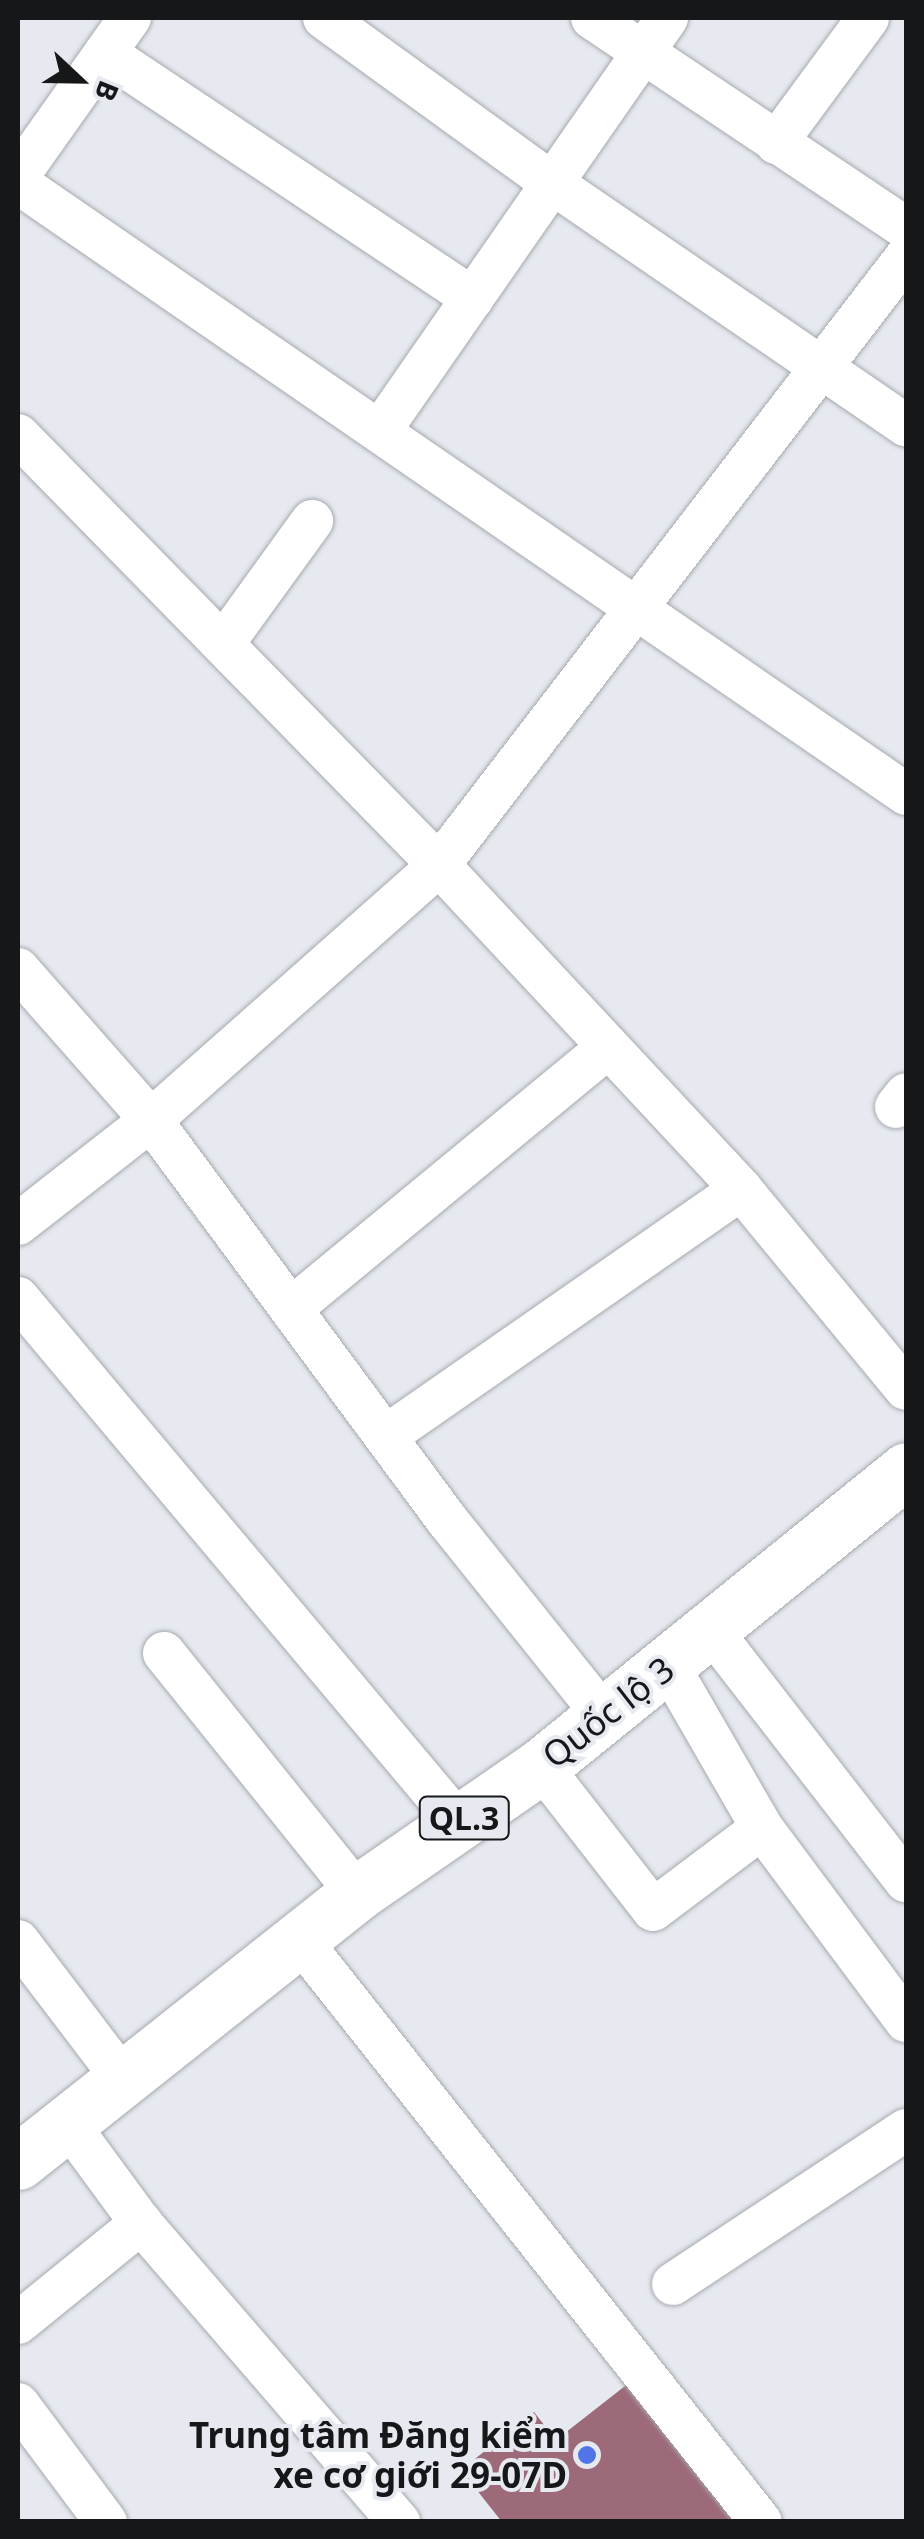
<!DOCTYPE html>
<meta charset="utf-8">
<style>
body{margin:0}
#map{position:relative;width:924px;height:2539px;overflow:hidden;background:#e6eaf0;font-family:"Noto Sans",sans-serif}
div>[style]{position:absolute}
.building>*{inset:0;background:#9d6a79}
.roads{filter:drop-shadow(0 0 2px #a6a9af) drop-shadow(0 0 2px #a6a9af)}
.minor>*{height:42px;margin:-21px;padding:0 21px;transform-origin:21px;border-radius:21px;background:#fff}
.highway>*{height:55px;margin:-27.5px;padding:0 27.5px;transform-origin:27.5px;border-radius:27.5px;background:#fff}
.dots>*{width:28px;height:28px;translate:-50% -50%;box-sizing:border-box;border:5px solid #e6eaf0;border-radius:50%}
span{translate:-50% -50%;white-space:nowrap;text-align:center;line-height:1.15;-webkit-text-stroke:8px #e6eaf0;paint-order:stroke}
.shield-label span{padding:2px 8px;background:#e6eaf0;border:2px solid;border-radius:8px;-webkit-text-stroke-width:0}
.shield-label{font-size:32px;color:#161719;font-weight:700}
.street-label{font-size:35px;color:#161719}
.poi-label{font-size:35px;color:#161719;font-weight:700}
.right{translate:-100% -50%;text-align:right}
.frame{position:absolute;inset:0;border:20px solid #161719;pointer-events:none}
.north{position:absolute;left:30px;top:30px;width:100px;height:100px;-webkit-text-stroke:8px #e6eaf0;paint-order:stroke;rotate:112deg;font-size:28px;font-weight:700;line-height:40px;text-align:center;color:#161719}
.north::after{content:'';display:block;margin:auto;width:35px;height:45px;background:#161719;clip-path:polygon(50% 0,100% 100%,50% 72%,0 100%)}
</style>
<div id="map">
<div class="building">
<i style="clip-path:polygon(634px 2379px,745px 2522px,502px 2522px,461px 2470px,534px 2412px,556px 2440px)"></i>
</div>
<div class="roads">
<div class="minor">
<i style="left:324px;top:18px;width:281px;rotate:35.9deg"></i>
<i style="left:552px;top:183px;width:429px;rotate:34.4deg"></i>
<i style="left:592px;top:18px;width:378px;rotate:33.8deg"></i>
<i style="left:105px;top:53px;width:442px;rotate:33.7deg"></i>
<i style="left:776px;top:143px;width:155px;rotate:-53.6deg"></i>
<i style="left:18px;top:176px;width:194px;rotate:-54.7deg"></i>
<i style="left:18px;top:183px;width:1078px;rotate:34.53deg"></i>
<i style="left:380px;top:431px;width:503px;rotate:-55.2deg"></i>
<i style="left:18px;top:435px;width:602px;rotate:45.61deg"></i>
<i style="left:439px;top:865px;width:443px;rotate:47deg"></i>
<i style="left:741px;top:1189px;width:259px;rotate:50.5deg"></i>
<i style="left:223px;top:644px;width:152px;rotate:-54.1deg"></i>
<i style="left:18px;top:969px;width:201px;rotate:48.6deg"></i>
<i style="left:151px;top:1120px;width:498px;rotate:53.5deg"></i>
<i style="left:447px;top:1520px;width:251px;rotate:51.3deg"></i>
<i style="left:896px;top:1107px;width:16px;rotate:-52deg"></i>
<i style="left:18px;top:1224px;width:169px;rotate:-38deg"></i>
<i style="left:151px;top:1120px;width:385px;rotate:-41.5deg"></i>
<i style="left:439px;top:865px;width:767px;rotate:-52.47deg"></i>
<i style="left:18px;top:1298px;width:684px;rotate:49.98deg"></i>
<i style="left:293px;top:1307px;width:408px;rotate:-39.5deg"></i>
<i style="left:386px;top:1436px;width:432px;rotate:-34.8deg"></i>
<i style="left:711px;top:1630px;width:318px;rotate:52.2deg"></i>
<i style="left:164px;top:1653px;width:308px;rotate:51.2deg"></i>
<i style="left:668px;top:1665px;width:188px;rotate:60deg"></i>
<i style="left:541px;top:1766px;width:182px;rotate:52.1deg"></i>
<i style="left:653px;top:1910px;width:136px;rotate:-37deg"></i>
<i style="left:762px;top:1828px;width:241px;rotate:53.3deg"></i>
<i style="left:300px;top:1940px;width:742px;rotate:51.62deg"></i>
<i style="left:18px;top:1941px;width:172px;rotate:52.8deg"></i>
<i style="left:66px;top:2121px;width:127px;rotate:53.7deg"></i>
<i style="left:141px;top:2223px;width:395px;rotate:49.2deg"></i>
<i style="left:673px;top:2284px;width:279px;rotate:-33.5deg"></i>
<i style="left:18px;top:2323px;width:159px;rotate:-39.1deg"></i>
<i style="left:18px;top:2404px;width:147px;rotate:53.3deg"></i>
</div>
<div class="highway">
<i style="left:18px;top:2162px;width:433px;rotate:-38.4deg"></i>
<i style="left:357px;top:1893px;width:224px;rotate:-34.6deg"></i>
<i style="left:541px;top:1766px;width:470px;rotate:-39deg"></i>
</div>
</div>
<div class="dots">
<i style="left:587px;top:2455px;background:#5174e8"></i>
</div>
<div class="shield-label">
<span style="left:464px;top:1818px">QL.3</span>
</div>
<div class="street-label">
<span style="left:608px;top:1712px;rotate:-38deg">Quốc lộ 3</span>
</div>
<div class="poi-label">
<span class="right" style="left:567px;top:2455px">Trung tâm Đăng kiểm<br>xe cơ giới 29-07D</span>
</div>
<div class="frame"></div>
<div class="north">B</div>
</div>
